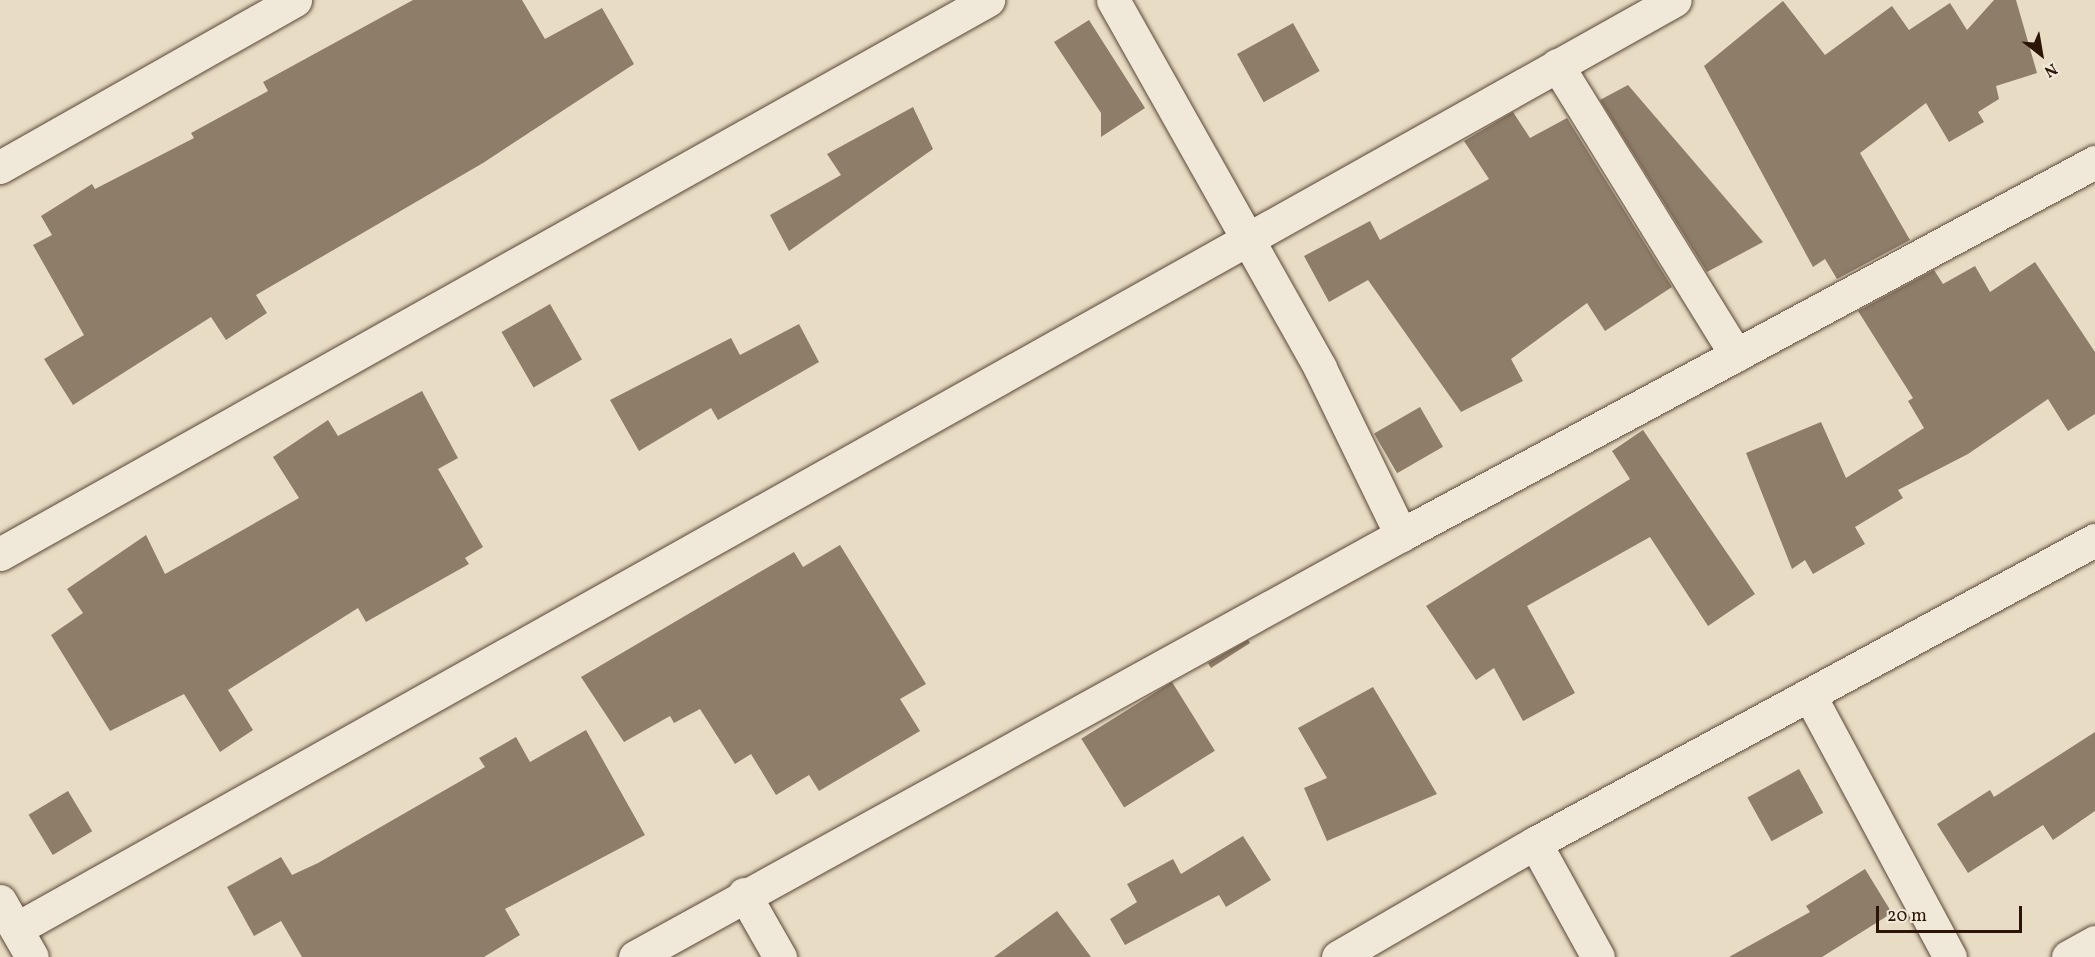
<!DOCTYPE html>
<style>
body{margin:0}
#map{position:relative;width:2095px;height:957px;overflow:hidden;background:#e8ddc4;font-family:Vollkorn,serif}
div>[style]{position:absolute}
.building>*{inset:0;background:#8e7d69;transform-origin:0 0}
.roads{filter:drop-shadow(0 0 2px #5b4736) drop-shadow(0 0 2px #5b4736)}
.street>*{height:33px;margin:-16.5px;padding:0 16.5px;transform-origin:16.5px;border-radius:16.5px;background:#f0e9d9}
span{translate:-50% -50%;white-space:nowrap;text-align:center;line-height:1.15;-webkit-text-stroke:5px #f0e9d9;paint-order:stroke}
.north{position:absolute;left:2011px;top:24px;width:60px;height:60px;-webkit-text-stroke:4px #f0e9d9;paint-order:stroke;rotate:149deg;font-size:16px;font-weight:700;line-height:24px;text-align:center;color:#2c1506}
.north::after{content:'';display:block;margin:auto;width:21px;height:27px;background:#2c1506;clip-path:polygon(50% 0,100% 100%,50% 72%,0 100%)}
.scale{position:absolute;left:1876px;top:906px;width:146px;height:27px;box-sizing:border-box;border:3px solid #2c1506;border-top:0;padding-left:8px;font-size:18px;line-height:21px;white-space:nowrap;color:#2c1506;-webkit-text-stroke:4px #f0e9d9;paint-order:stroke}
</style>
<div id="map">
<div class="building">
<i style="clip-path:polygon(413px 0,522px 0,545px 39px,602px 8px,634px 64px,483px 163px,256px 295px,267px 313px,226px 340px,211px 317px,73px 405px,44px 359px,84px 335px,33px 245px,52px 235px,41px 216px,92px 184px,95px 189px,194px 138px,191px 133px,268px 91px,263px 82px)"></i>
<i style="clip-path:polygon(1994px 0,2016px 0,2037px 73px,1996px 86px,1999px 99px,1978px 112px,1984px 122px,1949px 142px,1926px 103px,1860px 153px,1910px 240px,1837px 279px,1825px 259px,1813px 267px,1704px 66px,1783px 1px,1825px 55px,1892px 6px,1909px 30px,1950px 3px,1967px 30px)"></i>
<i style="clip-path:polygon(1089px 20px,1145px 108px,1101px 137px,1101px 113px,1054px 42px)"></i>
<i style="left:1293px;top:23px;width:55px;height:64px;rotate:61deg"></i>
<i style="clip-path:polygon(1628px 85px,1763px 242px,1707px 272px,1600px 100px)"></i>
<i style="clip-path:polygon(913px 107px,933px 149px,789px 251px,770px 215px,841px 175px,827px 154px)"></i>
<i style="clip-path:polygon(1513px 112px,1530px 138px,1567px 118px,1672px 287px,1605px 331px,1587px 303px,1511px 359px,1523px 381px,1461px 412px,1368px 280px,1329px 302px,1304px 256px,1370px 221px,1380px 240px,1489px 179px,1464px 141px)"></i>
<i style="clip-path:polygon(2035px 262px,2095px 352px,2095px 414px,2068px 431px,2048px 399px,1968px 454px,1898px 490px,1903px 498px,1855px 527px,1865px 544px,1813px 574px,1805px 560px,1792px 569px,1746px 453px,1821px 422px,1846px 478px,1924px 428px,1908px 401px,1913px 398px,1858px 311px,1934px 270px,1943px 284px,1975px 266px,1990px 292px)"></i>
<i style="left:550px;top:304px;width:64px;height:56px;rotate:60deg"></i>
<i style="clip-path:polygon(799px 324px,819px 362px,718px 420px,711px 408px,639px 451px,610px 400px,731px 338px,740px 355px)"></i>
<i style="clip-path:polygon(422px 391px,458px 458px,438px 469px,483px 547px,465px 558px,469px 564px,366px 622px,358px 608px,228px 690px,253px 730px,220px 752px,184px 694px,110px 731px,51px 635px,83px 613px,67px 589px,146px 535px,165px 574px,299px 498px,273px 457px,328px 420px,338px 436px)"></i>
<i style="left:1420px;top:407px;width:46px;height:53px;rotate:60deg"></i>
<i style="clip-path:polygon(1643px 430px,1755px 594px,1708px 626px,1650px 537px,1527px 606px,1575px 693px,1523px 721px,1494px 668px,1476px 680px,1426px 606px,1630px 479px,1612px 451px)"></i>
<i style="clip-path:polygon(840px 545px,926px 684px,900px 699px,920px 731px,819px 791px,809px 775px,776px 795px,751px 754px,735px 764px,700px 709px,674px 723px,670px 716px,624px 742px,581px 677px,794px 552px,803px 567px)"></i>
<i style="clip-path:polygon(1248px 640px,1250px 643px,1211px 668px,1208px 663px)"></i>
<i style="left:1172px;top:682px;width:81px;height:107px;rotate:58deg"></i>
<i style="clip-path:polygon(1373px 687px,1437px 794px,1327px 841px,1304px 788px,1327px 778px,1298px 728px)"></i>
<i style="clip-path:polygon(586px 730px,645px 835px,505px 909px,520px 935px,484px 957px,302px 957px,281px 921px,254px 936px,227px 887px,281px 857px,292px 875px,318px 863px,485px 767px,479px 758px,516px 737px,530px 762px)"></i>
<i style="clip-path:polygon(2095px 732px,2095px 811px,2053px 840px,2043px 825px,1968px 873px,1937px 824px,1990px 790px,1994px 797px)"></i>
<i style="left:1799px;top:769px;width:50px;height:59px;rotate:61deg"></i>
<i style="left:68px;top:791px;width:47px;height:46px;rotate:59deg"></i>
<i style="clip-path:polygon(1243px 836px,1271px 880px,1226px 907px,1219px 895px,1125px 945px,1110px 919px,1137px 902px,1127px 884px,1173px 859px,1181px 874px)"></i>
<i style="clip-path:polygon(1865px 869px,1892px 913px,1822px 957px,1729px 957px,1810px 912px,1806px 906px)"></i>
<i style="clip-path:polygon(1057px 911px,1091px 957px,994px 957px)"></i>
</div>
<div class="roads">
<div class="street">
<i style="left:1113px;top:0;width:422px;rotate:60.6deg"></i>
<i style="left:1320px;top:368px;width:186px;rotate:64.1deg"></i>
<i style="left:1557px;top:65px;width:341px;rotate:58.3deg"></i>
<i style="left:0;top:167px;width:339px;rotate:-29.5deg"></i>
<i style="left:0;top:554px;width:1133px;rotate:-29.28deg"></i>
<i style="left:1811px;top:698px;width:294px;rotate:61.8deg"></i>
<i style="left:1535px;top:843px;width:130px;rotate:61.1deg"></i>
<i style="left:744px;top:894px;width:73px;rotate:60.3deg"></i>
<i style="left:0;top:901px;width:64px;rotate:60.3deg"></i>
<i style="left:16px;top:929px;width:1901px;rotate:-29.25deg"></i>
<i style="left:635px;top:957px;width:875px;rotate:-28.85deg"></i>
<i style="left:1401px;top:535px;width:788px;rotate:-28.26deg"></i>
<i style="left:1338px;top:957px;width:228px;rotate:-30.1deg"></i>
<i style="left:1535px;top:843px;width:637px;rotate:-28.42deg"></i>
<i style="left:2068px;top:957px;width:31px;rotate:-29deg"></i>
</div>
</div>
<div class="north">N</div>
<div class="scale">20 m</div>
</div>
